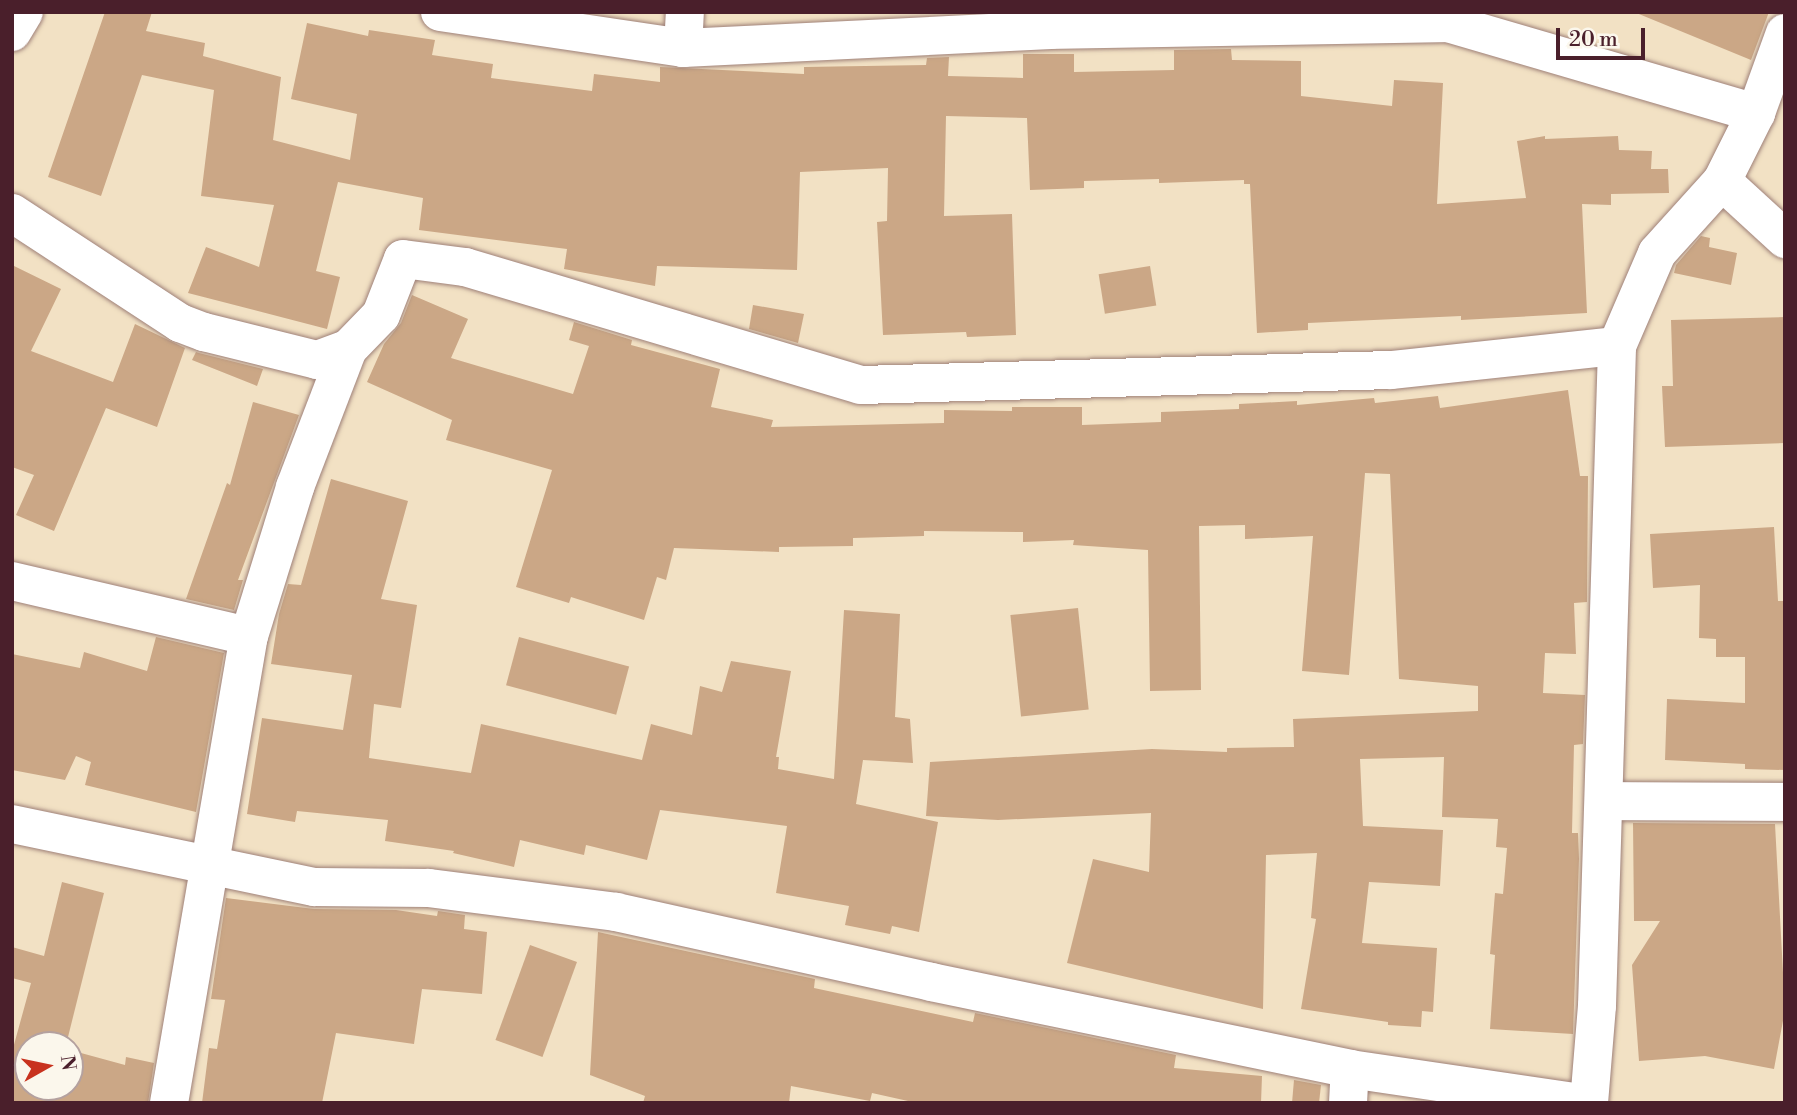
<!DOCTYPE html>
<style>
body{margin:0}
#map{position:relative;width:1797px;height:1115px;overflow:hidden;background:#f2e1c4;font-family:"Libre Bodoni",serif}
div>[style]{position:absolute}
.building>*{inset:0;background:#cba786;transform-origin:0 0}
.roads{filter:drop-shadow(0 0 2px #9e8078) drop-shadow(0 0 2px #9e8078)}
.minor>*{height:38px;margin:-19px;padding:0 19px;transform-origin:19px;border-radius:19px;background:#fff}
span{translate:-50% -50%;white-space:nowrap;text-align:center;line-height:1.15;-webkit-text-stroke:5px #fbf7ec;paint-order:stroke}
.frame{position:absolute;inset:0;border:14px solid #4a1f2b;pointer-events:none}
.north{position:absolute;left:14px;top:1031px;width:70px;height:70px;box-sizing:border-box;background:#fbf7ec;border:2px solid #b4a19f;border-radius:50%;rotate:81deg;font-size:19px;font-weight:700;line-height:28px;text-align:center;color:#4a1f2b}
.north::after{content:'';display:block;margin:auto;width:24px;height:32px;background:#c8321e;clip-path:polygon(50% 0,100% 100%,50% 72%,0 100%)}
.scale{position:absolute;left:1556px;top:28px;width:89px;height:32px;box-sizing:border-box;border:4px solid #4a1f2b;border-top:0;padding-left:9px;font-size:21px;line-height:24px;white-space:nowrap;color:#4a1f2b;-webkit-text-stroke:5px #fbf7ec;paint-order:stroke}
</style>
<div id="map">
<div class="building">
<i style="clip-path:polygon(105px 12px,152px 12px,146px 31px,205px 43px,203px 56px,281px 77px,273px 140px,350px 160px,357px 114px,291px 99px,307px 23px,368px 36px,369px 30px,435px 40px,432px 55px,493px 64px,491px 78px,592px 91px,594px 74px,660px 82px,660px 67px,804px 74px,804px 67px,926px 65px,927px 58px,949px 57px,948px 76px,1023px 78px,1023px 54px,1074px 54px,1074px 72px,1174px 70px,1174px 50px,1231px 49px,1232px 60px,1301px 61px,1301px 96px,1392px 106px,1394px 80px,1443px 83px,1437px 204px,1526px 198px,1517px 141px,1545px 136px,1545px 139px,1618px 136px,1619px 150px,1652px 151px,1651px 169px,1668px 169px,1669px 193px,1611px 194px,1611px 205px,1582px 204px,1587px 313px,1461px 320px,1461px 316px,1308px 323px,1308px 330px,1257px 333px,1250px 184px,1244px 184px,1244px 180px,1159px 183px,1159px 179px,1084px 181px,1084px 188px,1030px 190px,1027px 118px,946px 116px,944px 216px,1012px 214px,1016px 335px,967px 337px,966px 332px,883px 335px,877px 222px,887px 221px,888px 168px,800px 172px,797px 270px,657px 266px,655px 286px,564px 269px,567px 249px,419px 230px,423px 198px,338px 182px,316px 271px,340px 277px,327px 329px,188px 293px,206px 247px,259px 267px,274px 205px,201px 196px,214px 90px,142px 75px,101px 196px,48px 177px)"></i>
<i style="clip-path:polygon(1634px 12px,1769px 12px,1751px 60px)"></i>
<i style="clip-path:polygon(1701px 236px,1710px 238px,1709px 247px,1737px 253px,1731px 285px,1674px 273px,1676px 265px)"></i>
<i style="clip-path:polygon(12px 265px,61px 289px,31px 351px,113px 382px,135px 324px,185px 348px,157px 427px,106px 408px,54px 531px,16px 515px,34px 475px,12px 467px)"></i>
<i style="left:1150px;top:266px;width:40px;height:52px;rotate:81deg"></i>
<i style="clip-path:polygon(412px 295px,468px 319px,451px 358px,573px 394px,589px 346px,569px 340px,574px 322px,632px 340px,631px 345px,720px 369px,711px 407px,773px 420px,771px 427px,944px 423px,944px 410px,1012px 411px,1012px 407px,1082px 407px,1082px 425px,1161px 422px,1161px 412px,1239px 409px,1239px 404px,1297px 401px,1297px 405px,1374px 398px,1375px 403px,1438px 396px,1440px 408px,1568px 390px,1580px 476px,1588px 476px,1587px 602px,1574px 603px,1576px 654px,1545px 653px,1543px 693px,1585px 695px,1583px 744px,1574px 745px,1572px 833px,1578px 833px,1579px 859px,1573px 1034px,1490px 1029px,1495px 955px,1490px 954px,1495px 893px,1503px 894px,1507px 848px,1496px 847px,1498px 819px,1442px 817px,1444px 757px,1360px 759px,1363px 826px,1443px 830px,1440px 886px,1369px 882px,1362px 943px,1437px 948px,1433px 1012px,1422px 1011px,1421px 1027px,1388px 1025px,1388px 1022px,1301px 1009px,1316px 919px,1311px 918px,1317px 853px,1266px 855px,1263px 1009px,1067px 963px,1093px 859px,1149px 872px,1151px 813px,998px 820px,926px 816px,930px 762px,1152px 749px,1227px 752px,1227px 748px,1294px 747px,1293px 719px,1478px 711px,1478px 686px,1399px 679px,1390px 474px,1365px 473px,1349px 675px,1302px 671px,1313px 536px,1245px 539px,1245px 525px,1199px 526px,1201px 690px,1150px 691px,1148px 550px,1073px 545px,1074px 540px,1023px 542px,1023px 532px,924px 531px,924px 536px,853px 538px,853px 546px,779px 547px,779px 552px,674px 548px,666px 580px,657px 577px,644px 620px,571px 597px,569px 603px,516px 587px,552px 470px,446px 440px,452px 420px,367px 382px,384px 344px,401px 323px)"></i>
<i style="clip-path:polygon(753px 305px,804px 314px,798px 343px,749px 329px)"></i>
<i style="clip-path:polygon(1785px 317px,1785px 443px,1665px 447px,1662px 386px,1673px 386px,1671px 320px)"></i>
<i style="clip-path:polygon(196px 352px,199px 353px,263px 369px,257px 386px,192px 360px)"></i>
<i style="clip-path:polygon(253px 402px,299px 415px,238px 580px,243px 580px,234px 610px,186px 599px,227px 483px,230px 485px)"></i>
<i style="clip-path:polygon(331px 479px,408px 501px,381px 599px,417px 605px,401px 708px,374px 704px,369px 758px,471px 773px,481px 724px,642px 760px,651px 724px,692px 735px,700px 686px,722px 692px,731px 661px,791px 671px,776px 757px,779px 757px,778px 769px,834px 779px,844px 610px,900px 614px,895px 717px,910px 719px,913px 763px,863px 760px,856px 804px,938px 822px,919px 932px,892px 926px,890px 934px,845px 925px,849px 906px,776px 893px,787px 826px,660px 810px,647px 860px,586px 845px,584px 855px,520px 840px,514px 867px,453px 853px,454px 851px,385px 841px,388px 820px,297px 811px,295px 822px,247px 814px,262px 718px,343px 730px,352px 675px,271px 664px,279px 614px,288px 584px,301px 585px)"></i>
<i style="clip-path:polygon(1774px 527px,1778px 601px,1785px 601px,1785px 770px,1745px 769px,1745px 764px,1665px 760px,1667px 699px,1745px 703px,1745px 657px,1716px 657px,1716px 639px,1699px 638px,1700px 585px,1653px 588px,1650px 534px)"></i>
<i style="left:1078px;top:608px;width:102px;height:68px;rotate:84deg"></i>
<i style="clip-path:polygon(156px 637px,224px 653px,196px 812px,85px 785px,91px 762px,76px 756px,65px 780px,12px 770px,12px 654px,80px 668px,84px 652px,147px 671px)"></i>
<i style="left:519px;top:637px;width:114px;height:50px;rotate:15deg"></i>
<i style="clip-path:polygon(1633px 823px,1775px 824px,1785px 1010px,1774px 1069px,1705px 1056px,1639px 1061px,1632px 965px,1660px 921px,1634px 921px)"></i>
<i style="clip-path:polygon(62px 882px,104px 893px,66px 1045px,28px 1045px,28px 1087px,70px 1087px,70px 1050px,125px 1065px,126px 1057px,154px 1063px,148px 1103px,12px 1103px,12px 1052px,31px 983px,12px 978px,12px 947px,44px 956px)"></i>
<i style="clip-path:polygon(226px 898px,314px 909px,396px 910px,437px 916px,438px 911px,465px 915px,464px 929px,487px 932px,482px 994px,422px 989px,414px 1044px,336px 1033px,322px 1103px,202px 1103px,209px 1048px,217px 1049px,225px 1000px,211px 999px)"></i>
<i style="clip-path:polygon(598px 932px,815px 979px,814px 988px,973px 1022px,975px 1013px,1176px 1055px,1174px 1068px,1262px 1076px,1261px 1103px,917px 1103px,872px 1093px,870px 1101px,791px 1086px,789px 1103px,643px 1103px,645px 1096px,590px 1075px)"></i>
<i style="left:530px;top:945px;width:50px;height:101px;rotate:20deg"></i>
<i style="clip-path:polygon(1294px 1080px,1321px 1085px,1319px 1103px,1292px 1103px)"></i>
</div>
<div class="roads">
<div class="minor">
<i style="left:440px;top:12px;width:246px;rotate:8.4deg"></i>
<i style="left:683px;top:48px;width:368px;rotate:-2.8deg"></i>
<i style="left:1051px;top:30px;width:397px;rotate:-1deg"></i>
<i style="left:1448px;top:23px;width:321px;rotate:16.3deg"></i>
<i style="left:12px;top:32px;width:23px;rotate:-59deg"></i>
<i style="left:683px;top:48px;width:36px;rotate:-87deg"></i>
<i style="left:1722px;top:181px;width:86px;rotate:42.6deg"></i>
<i style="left:12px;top:213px;width:201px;rotate:33.2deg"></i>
<i style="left:180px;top:323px;width:26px;rotate:21deg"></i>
<i style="left:204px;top:332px;width:116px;rotate:13.9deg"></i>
<i style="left:317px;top:360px;width:33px;rotate:-20deg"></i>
<i style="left:348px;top:349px;width:47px;rotate:-45.9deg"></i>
<i style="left:381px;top:315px;width:60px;rotate:-68.6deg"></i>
<i style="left:403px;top:259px;width:63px;rotate:7.4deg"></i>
<i style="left:465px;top:267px;width:413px;rotate:16.6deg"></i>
<i style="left:861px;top:385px;width:530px;rotate:-1.62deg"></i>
<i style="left:1391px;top:370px;width:227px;rotate:-6.1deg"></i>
<i style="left:12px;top:581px;width:243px;rotate:13.1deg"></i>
<i style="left:1604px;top:801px;width:181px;rotate:0.3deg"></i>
<i style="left:12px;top:824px;width:309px;rotate:11.8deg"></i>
<i style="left:314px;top:887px;width:115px;rotate:0.5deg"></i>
<i style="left:429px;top:888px;width:189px;rotate:7.3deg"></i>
<i style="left:616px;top:912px;width:323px;rotate:12.5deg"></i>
<i style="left:931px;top:982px;width:428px;rotate:11.7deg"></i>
<i style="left:1350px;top:1069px;width:232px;rotate:8.4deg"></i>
<i style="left:169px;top:1103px;width:474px;rotate:-80.3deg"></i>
<i style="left:249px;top:636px;width:156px;rotate:-72.8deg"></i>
<i style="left:295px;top:487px;width:148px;rotate:-69deg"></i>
<i style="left:1348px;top:1103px;width:34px;rotate:-87deg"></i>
<i style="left:1589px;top:1103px;width:97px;rotate:-85.3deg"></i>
<i style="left:1597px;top:1006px;width:660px;rotate:-88.26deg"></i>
<i style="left:1617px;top:346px;width:101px;rotate:-66.7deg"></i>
<i style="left:1657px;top:253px;width:97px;rotate:-47.9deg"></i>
<i style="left:1722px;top:181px;width:76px;rotate:-63.4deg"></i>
<i style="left:1756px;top:113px;width:85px;rotate:-70.1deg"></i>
</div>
</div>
<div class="frame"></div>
<div class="north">N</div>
<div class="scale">20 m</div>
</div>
